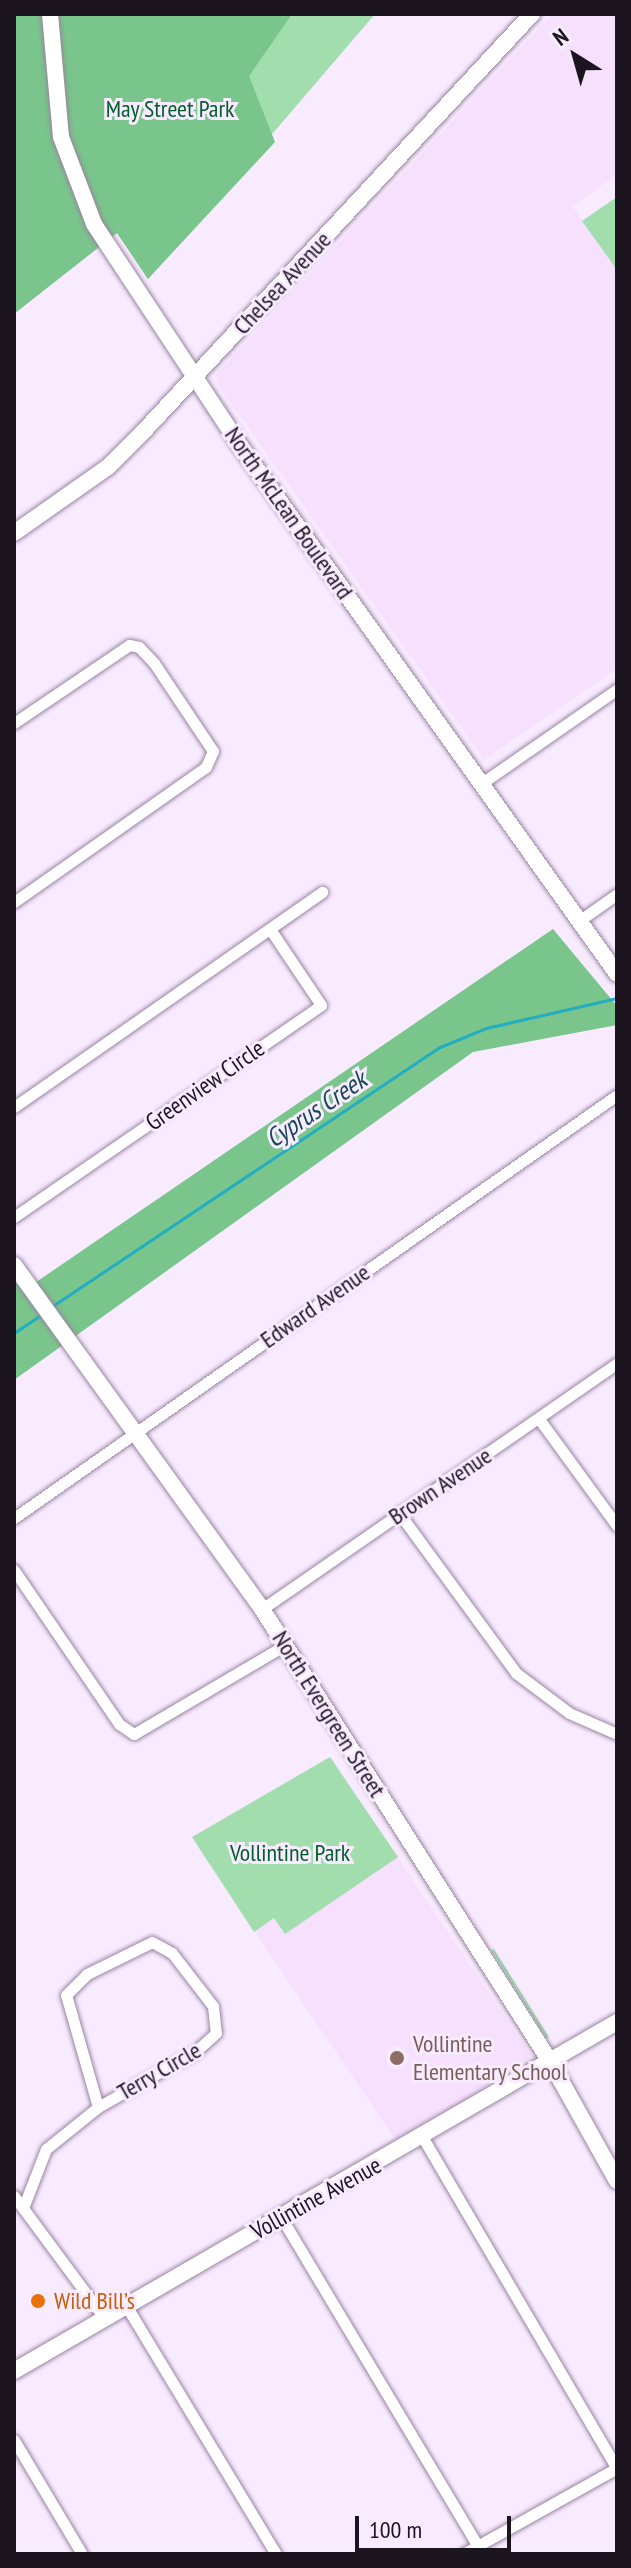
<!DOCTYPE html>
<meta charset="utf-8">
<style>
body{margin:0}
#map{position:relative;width:631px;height:2568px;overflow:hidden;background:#f9ebff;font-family:"PT Sans Narrow",sans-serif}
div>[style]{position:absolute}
.built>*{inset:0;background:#f6e0fe;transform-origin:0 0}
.green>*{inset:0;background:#a1ddad;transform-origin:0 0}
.forest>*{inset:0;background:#79c58b}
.stream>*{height:3px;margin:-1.5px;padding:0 1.5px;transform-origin:1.5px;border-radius:1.5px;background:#23adc3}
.roads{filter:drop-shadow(0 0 2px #9984a1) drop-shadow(0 0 2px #9984a1)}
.street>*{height:11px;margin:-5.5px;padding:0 5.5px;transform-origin:5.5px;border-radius:5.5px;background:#fff}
.secondary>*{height:16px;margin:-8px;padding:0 8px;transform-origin:8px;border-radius:8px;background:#fff}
.dots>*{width:22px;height:22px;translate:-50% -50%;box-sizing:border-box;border:4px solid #f9ebff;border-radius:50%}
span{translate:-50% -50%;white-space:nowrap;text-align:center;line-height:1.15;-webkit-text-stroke:6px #f9ebff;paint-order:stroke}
.park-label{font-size:24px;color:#005e29}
.street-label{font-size:24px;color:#1c141f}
.education-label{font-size:24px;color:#785e54}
.left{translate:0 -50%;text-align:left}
.food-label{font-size:24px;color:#c56008}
.water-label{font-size:26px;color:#124952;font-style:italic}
.frame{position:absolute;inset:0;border:16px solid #1c141f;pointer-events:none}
.north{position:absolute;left:535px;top:16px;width:80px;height:80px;-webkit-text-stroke:6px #f9ebff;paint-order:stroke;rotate:323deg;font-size:22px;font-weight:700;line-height:32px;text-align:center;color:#1c141f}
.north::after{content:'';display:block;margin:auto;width:28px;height:36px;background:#1c141f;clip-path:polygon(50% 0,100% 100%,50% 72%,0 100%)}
.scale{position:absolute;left:355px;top:2516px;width:156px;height:36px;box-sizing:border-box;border:4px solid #1c141f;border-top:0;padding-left:10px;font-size:24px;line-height:28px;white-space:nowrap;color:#1c141f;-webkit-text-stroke:6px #f9ebff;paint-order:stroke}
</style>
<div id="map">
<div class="built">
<i style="clip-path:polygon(552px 14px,617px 14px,617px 175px,572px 206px,617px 270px,617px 669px,484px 760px,218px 385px,216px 374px)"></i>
<i style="left:330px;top:1757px;width:360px;height:160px;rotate:56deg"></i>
</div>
<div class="green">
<i style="clip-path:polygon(60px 14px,375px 14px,148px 279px,117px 232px)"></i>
<i style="clip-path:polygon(617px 197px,617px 270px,582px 221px)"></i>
<i style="clip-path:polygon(330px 1757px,398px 1857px,285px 1934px,274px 1918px,254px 1932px,192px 1837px)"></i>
<i style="left:494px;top:1949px;width:104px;height:3px;rotate:58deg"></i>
</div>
<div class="forest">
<i style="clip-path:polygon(14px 14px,292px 14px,249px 76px,275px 142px,148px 279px,117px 233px,14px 314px)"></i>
<i style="clip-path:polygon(553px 929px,617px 1006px,617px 1025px,473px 1052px,14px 1380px,14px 1280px,23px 1291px)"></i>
</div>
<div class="stream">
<i style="left:51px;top:1307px;width:468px;rotate:-33.8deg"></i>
<i style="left:440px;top:1047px;width:50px;rotate:-22.4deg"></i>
<i style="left:486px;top:1028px;width:134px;rotate:-12.9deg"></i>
<i style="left:14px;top:1333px;width:34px;rotate:-34deg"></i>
</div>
<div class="roads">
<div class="street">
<i style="left:14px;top:723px;width:139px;rotate:-34.1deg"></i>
<i style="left:129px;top:645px;width:10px;rotate:11deg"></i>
<i style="left:139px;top:647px;width:22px;rotate:47deg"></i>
<i style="left:154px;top:663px;width:106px;rotate:56.2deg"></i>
<i style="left:213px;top:751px;width:17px;rotate:114deg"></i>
<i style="left:206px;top:767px;width:235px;rotate:144.9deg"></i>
<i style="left:482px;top:783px;width:165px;rotate:-34.8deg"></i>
<i style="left:580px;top:920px;width:45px;rotate:-35.1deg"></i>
<i style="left:14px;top:1107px;width:376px;rotate:-34.9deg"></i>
<i style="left:14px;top:1217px;width:373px;rotate:-34.6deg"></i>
<i style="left:321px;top:1005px;width:92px;rotate:-123.9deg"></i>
<i style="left:539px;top:1419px;width:132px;rotate:53.9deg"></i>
<i style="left:399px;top:1513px;width:198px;rotate:53.8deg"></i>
<i style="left:516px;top:1673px;width:66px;rotate:37deg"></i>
<i style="left:569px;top:1713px;width:52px;rotate:23.6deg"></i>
<i style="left:14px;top:1518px;width:737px;rotate:-35.05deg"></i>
<i style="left:14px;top:1570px;width:186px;rotate:55.7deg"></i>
<i style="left:119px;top:1724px;width:18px;rotate:34deg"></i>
<i style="left:134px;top:1734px;width:175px;rotate:-30.5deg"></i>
<i style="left:262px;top:1609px;width:432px;rotate:-34.7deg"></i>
<i style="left:152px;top:1942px;width:23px;rotate:29deg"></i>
<i style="left:172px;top:1953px;width:67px;rotate:52.3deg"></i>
<i style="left:213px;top:2006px;width:27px;rotate:84deg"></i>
<i style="left:216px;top:2033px;width:28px;rotate:138deg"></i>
<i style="left:195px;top:2052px;width:112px;rotate:150.4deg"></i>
<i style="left:98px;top:2107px;width:116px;rotate:-105.9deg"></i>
<i style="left:66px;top:1995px;width:30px;rotate:-45deg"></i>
<i style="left:87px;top:1974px;width:72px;rotate:-26.2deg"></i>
<i style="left:423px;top:2138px;width:384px;rotate:59.6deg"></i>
<i style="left:14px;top:2196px;width:153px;rotate:53.5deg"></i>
<i style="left:23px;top:2208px;width:63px;rotate:-68.7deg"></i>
<i style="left:46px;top:2149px;width:67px;rotate:-38.9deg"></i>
<i style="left:281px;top:2217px;width:393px;rotate:59.1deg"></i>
<i style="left:127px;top:2307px;width:288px;rotate:58.9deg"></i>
<i style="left:14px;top:2440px;width:133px;rotate:59.2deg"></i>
<i style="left:463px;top:2554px;width:176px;rotate:-29.2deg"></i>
</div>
<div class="secondary">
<i style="left:50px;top:14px;width:123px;rotate:84.9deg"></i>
<i style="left:61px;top:137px;width:93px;rotate:69.2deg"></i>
<i style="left:94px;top:224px;width:267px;rotate:56.6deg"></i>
<i style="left:241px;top:447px;width:647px;rotate:54.49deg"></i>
<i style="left:14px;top:533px;width:115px;rotate:-35.1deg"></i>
<i style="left:108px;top:467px;width:49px;rotate:-45deg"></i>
<i style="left:143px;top:432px;width:571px;rotate:-47.06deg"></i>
<i style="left:14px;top:1265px;width:424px;rotate:54.2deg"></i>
<i style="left:262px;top:1609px;width:538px;rotate:57.52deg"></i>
<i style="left:551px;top:2063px;width:135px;rotate:60.8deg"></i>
<i style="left:14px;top:2371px;width:697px;rotate:-30.06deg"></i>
</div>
</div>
<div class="dots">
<i style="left:397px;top:2058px;background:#8d6e63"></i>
<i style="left:38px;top:2301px;background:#e8710a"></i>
</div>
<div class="park-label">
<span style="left:170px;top:109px">May Street Park</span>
<span style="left:290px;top:1853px">Vollintine Park</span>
</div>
<div class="street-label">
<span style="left:282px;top:283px;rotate:-47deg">Chelsea Avenue</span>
<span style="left:289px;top:513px;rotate:55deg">North McLean Boulevard</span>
<span style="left:205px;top:1085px;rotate:-35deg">Greenview Circle</span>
<span style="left:315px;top:1306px;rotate:-35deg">Edward Avenue</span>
<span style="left:440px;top:1486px;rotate:-34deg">Brown Avenue</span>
<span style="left:329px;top:1714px;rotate:58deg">North Evergreen Street</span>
<span style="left:159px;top:2071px;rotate:-30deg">Terry Circle</span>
<span style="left:316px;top:2198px;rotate:-29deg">Vollintine Avenue</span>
</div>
<div class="education-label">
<span class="left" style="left:413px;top:2058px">Vollintine<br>Elementary School</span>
</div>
<div class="food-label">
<span class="left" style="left:54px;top:2301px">Wild Bill’s</span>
</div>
<div class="water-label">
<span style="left:316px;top:1109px;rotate:-34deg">Cyprus Creek</span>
</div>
<div class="frame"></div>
<div class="north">N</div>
<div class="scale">100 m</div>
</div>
